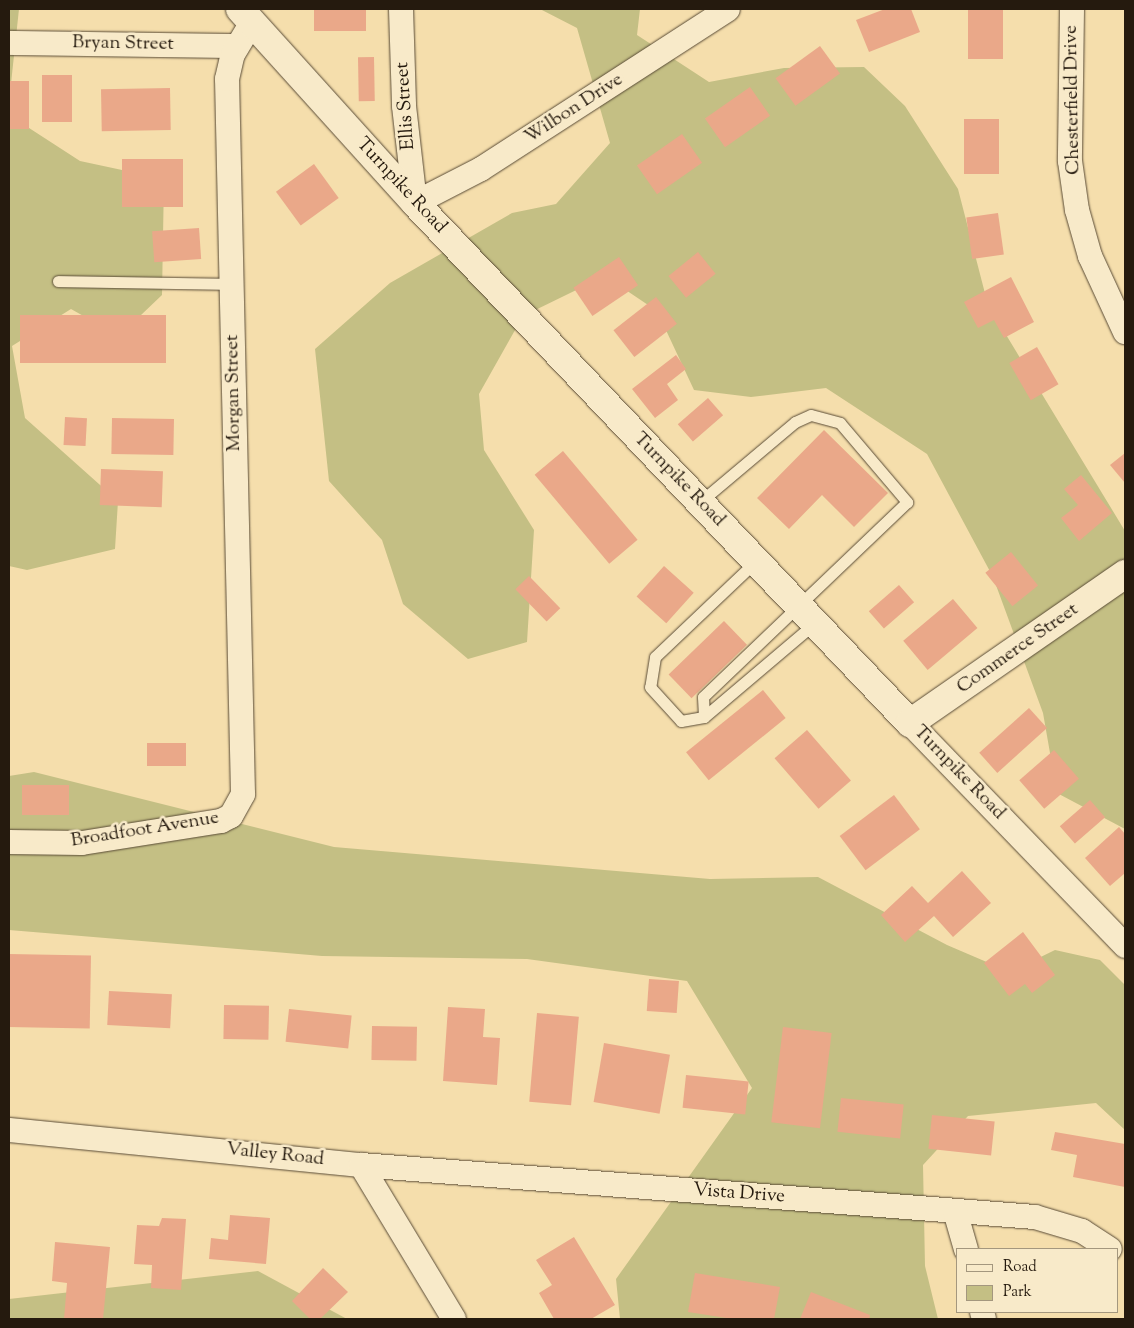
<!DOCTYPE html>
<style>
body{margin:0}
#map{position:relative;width:1134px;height:1328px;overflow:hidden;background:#f5deac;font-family:"Sorts Mill Goudy",serif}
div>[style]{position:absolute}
.green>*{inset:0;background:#c4bf84}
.building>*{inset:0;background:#eaa889;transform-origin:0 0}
.roads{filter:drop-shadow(0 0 1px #594b36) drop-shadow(0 0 1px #594b36)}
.lane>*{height:11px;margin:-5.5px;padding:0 5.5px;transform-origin:5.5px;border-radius:5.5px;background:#f8eac9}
.street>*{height:24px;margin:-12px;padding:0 12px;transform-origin:12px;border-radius:12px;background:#f8eac9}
.secondary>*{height:28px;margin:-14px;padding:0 14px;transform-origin:14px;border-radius:14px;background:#f8eac9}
span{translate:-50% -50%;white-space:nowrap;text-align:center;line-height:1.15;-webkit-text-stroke:5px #f8eac9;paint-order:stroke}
.street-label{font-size:19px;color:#251a0e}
.frame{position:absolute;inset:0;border:10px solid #251a0e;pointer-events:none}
.legend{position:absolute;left:956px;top:1248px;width:162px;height:65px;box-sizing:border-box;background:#f8eac9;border:1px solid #a4977e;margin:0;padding:6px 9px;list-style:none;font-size:15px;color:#251a0e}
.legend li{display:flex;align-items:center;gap:10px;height:25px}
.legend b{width:25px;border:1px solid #a4977e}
</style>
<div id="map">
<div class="green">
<i style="clip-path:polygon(9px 9px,19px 9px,9px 102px)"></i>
<i style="clip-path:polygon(540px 9px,640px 9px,637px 35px,709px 82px,784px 68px,864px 67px,905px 106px,958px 189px,988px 305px,1125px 531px,1125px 829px,1057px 793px,1043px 713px,993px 577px,927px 454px,826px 388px,751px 397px,694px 390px,657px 311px,605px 276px,523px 316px,479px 394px,484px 450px,534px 530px,527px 642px,468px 659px,403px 604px,382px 540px,329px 481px,315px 349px,390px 283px,512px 213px,556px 204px,610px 143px,577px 28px)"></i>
<i style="clip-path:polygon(9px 115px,80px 161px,164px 179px,162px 295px,119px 336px,71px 309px,12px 346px,25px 418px,118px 501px,115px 549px,27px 570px,9px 566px)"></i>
<i style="clip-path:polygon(34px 772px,334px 847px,710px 879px,818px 877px,947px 945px,1010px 972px,1055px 950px,1100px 960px,1125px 985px,1125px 1130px,1096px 1103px,968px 1116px,923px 1165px,925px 1266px,938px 1319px,620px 1319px,616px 1279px,752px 1088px,687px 981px,527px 959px,322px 956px,9px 930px,9px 776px)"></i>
<i style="clip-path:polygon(258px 1271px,347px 1319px,9px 1319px,9px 1299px)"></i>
</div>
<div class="building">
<i style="left:314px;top:9px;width:52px;height:22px"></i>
<i style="clip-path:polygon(885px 9px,911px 9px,920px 32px,869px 52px,856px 20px)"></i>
<i style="left:968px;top:9px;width:35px;height:50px"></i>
<i style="left:820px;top:46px;width:34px;height:55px;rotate:54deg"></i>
<i style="left:374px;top:57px;width:44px;height:16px;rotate:89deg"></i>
<i style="left:42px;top:75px;width:30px;height:47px"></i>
<i style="left:9px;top:81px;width:20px;height:48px"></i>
<i style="left:750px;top:87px;width:35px;height:55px;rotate:55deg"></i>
<i style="left:170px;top:88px;width:42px;height:69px;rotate:89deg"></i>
<i style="left:964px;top:119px;width:35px;height:55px"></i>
<i style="left:682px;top:134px;width:35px;height:55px;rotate:55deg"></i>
<i style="left:183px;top:159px;width:48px;height:61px;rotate:90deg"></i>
<i style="left:314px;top:164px;width:42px;height:47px;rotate:54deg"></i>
<i style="left:998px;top:213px;width:42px;height:32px;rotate:82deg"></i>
<i style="left:199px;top:228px;width:31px;height:47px;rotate:86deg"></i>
<i style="left:698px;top:252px;width:28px;height:38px;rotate:51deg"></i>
<i style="left:619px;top:257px;width:34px;height:55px;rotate:56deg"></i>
<i style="clip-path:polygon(1011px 277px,1034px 322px,1004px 338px,994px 320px,978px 328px,964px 302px)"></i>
<i style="left:656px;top:297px;width:34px;height:54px;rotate:52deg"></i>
<i style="left:20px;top:315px;width:146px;height:48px"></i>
<i style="left:1037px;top:347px;width:43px;height:32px;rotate:60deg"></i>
<i style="clip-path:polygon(676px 355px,686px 369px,667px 384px,678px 400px,655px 418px,632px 389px)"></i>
<i style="left:708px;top:398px;width:23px;height:40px;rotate:49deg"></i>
<i style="left:65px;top:417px;width:22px;height:28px;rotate:3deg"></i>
<i style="left:112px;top:418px;width:62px;height:36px;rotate:1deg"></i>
<i style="clip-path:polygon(824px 430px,888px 493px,854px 527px,822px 495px,789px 529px,757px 498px)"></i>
<i style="left:563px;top:451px;width:116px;height:37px;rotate:50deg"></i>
<i style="clip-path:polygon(1125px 453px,1125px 483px,1110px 465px)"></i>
<i style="left:101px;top:469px;width:62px;height:36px;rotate:2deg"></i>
<i style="clip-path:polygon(1081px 475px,1112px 513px,1079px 541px,1061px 518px,1078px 505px,1064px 489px)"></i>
<i style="left:1011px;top:552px;width:43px;height:33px;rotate:51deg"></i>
<i style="left:664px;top:566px;width:40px;height:41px;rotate:42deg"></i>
<i style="left:529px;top:576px;width:45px;height:19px;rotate:46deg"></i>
<i style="left:899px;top:585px;width:23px;height:40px;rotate:49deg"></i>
<i style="left:953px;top:599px;width:38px;height:65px;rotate:50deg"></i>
<i style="left:724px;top:621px;width:33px;height:77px;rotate:46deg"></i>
<i style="left:763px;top:690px;width:36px;height:99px;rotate:51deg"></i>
<i style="left:1029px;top:708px;width:27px;height:67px;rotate:48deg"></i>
<i style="left:807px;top:730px;width:67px;height:43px;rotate:49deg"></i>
<i style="left:147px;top:743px;width:39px;height:23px"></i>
<i style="left:1054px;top:750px;width:38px;height:46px;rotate:49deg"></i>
<i style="left:22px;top:785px;width:47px;height:30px"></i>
<i style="left:894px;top:795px;width:43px;height:68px;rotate:53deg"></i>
<i style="left:1090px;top:800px;width:23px;height:40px;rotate:49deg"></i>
<i style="clip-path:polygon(1119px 827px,1125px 834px,1125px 873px,1110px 886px,1085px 858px)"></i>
<i style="clip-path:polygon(962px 871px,991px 903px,953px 937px,934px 916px,905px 942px,881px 915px,912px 886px,928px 903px)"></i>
<i style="clip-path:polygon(1023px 932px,1055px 975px,1032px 993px,1025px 984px,1009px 996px,984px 963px)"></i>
<i style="left:9px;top:954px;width:82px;height:73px;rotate:1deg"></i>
<i style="left:649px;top:979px;width:30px;height:32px;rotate:4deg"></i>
<i style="left:109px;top:991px;width:63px;height:34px;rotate:3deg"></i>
<i style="left:224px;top:1005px;width:45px;height:34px;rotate:1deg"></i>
<i style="clip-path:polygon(448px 1007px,485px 1009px,483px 1037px,500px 1038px,497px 1085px,443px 1081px)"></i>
<i style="left:289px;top:1009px;width:63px;height:33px;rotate:6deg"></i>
<i style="left:537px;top:1013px;width:42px;height:89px;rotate:5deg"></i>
<i style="left:372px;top:1026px;width:45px;height:34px;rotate:1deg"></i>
<i style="left:783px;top:1027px;width:49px;height:96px;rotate:7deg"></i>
<i style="left:604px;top:1043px;width:67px;height:60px;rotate:10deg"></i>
<i style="left:686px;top:1075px;width:63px;height:33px;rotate:6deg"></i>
<i style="left:841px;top:1098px;width:63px;height:34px;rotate:6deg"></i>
<i style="left:932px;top:1115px;width:63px;height:34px;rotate:6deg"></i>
<i style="clip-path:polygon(1055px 1132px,1125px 1144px,1125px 1187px,1073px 1177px,1077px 1155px,1051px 1150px)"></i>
<i style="clip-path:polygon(230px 1215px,270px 1218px,266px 1264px,209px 1259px,211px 1238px,228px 1240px)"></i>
<i style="clip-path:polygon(162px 1218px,186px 1219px,181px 1290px,151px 1288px,152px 1265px,134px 1264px,137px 1225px,159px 1226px)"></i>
<i style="clip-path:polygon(574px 1237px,615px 1305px,591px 1319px,554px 1319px,539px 1293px,552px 1285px,536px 1260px)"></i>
<i style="clip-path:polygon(55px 1242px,110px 1247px,103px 1319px,64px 1319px,67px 1283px,52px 1281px)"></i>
<i style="clip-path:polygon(323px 1268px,348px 1292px,320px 1319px,310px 1319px,292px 1301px)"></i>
<i style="clip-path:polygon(695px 1273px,780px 1287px,774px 1319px,733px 1319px,688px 1312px)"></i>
<i style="clip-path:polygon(811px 1292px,870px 1315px,869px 1319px,800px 1319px)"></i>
</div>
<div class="roads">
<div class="lane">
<i style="left:58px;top:281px;width:173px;rotate:1deg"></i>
<i style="left:700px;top:502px;width:124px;rotate:-40.1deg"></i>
<i style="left:795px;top:422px;width:17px;rotate:-24deg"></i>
<i style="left:811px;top:415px;width:30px;rotate:15deg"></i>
<i style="left:840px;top:423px;width:104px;rotate:49.7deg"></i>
<i style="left:907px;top:502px;width:282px;rotate:136.3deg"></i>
<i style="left:703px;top:697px;width:20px;rotate:87deg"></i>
<i style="left:756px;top:561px;width:139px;rotate:136.5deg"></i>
<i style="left:655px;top:657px;width:30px;rotate:99deg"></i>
<i style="left:650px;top:687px;width:46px;rotate:47.6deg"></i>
<i style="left:681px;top:721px;width:23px;rotate:-10deg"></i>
<i style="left:704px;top:717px;width:145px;rotate:-40.3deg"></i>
</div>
<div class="street">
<i style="left:401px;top:9px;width:97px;rotate:88.2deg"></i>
<i style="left:404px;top:106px;width:98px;rotate:83.5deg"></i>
<i style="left:415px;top:203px;width:74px;rotate:-27.3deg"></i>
<i style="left:481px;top:169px;width:294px;rotate:-32.9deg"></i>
<i style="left:1072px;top:9px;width:152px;rotate:90.8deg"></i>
<i style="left:1070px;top:161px;width:49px;rotate:81.9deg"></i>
<i style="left:1077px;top:210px;width:48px;rotate:74.2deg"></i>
<i style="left:1090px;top:256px;width:84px;rotate:65.3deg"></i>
<i style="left:9px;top:43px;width:228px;rotate:0.8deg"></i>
<i style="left:910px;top:723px;width:310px;rotate:46deg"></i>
<i style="left:9px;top:842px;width:73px;rotate:0.8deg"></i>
<i style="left:82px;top:843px;width:141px;rotate:-9deg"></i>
<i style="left:221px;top:821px;width:11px;rotate:-27deg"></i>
<i style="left:231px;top:816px;width:25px;rotate:-61deg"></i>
<i style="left:243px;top:794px;width:715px;rotate:-91.28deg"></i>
<i style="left:227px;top:79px;width:26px;rotate:-77deg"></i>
<i style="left:233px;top:54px;width:37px;rotate:-59deg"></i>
<i style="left:9px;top:1130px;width:354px;rotate:5.7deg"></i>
<i style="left:361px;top:1165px;width:180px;rotate:58.9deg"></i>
<i style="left:361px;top:1165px;width:676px;rotate:4.41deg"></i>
<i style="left:1035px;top:1217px;width:49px;rotate:16.6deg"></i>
<i style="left:1082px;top:1231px;width:33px;rotate:33deg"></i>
<i style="left:955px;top:1211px;width:40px;rotate:74deg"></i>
<i style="left:982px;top:1312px;width:7px;rotate:74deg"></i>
</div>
<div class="secondary">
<i style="left:240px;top:9px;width:261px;rotate:47.9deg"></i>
<i style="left:415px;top:203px;width:718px;rotate:46.41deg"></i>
<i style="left:910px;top:723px;width:262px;rotate:-34.7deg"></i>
</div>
</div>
<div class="street-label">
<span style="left:123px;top:44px;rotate:1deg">Bryan Street</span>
<span style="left:1073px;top:100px;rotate:-91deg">Chesterfield Drive</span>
<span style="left:406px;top:106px;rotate:-94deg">Ellis Street</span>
<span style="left:574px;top:109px;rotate:-33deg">Wilbon Drive</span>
<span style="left:401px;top:186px;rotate:47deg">Turnpike Road</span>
<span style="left:234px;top:393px;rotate:-91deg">Morgan Street</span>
<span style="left:679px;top:480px;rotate:46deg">Turnpike Road</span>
<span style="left:1018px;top:649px;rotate:-35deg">Commerce Street</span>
<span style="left:959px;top:773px;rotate:46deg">Turnpike Road</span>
<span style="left:145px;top:830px;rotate:-9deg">Broadfoot Avenue</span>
<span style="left:275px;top:1155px;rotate:6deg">Valley Road</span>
<span style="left:739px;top:1194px;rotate:4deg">Vista Drive</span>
</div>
<div class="frame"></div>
<ul class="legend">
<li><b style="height:6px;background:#f8eac9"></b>Road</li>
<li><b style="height:14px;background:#c4bf84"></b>Park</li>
</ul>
</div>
